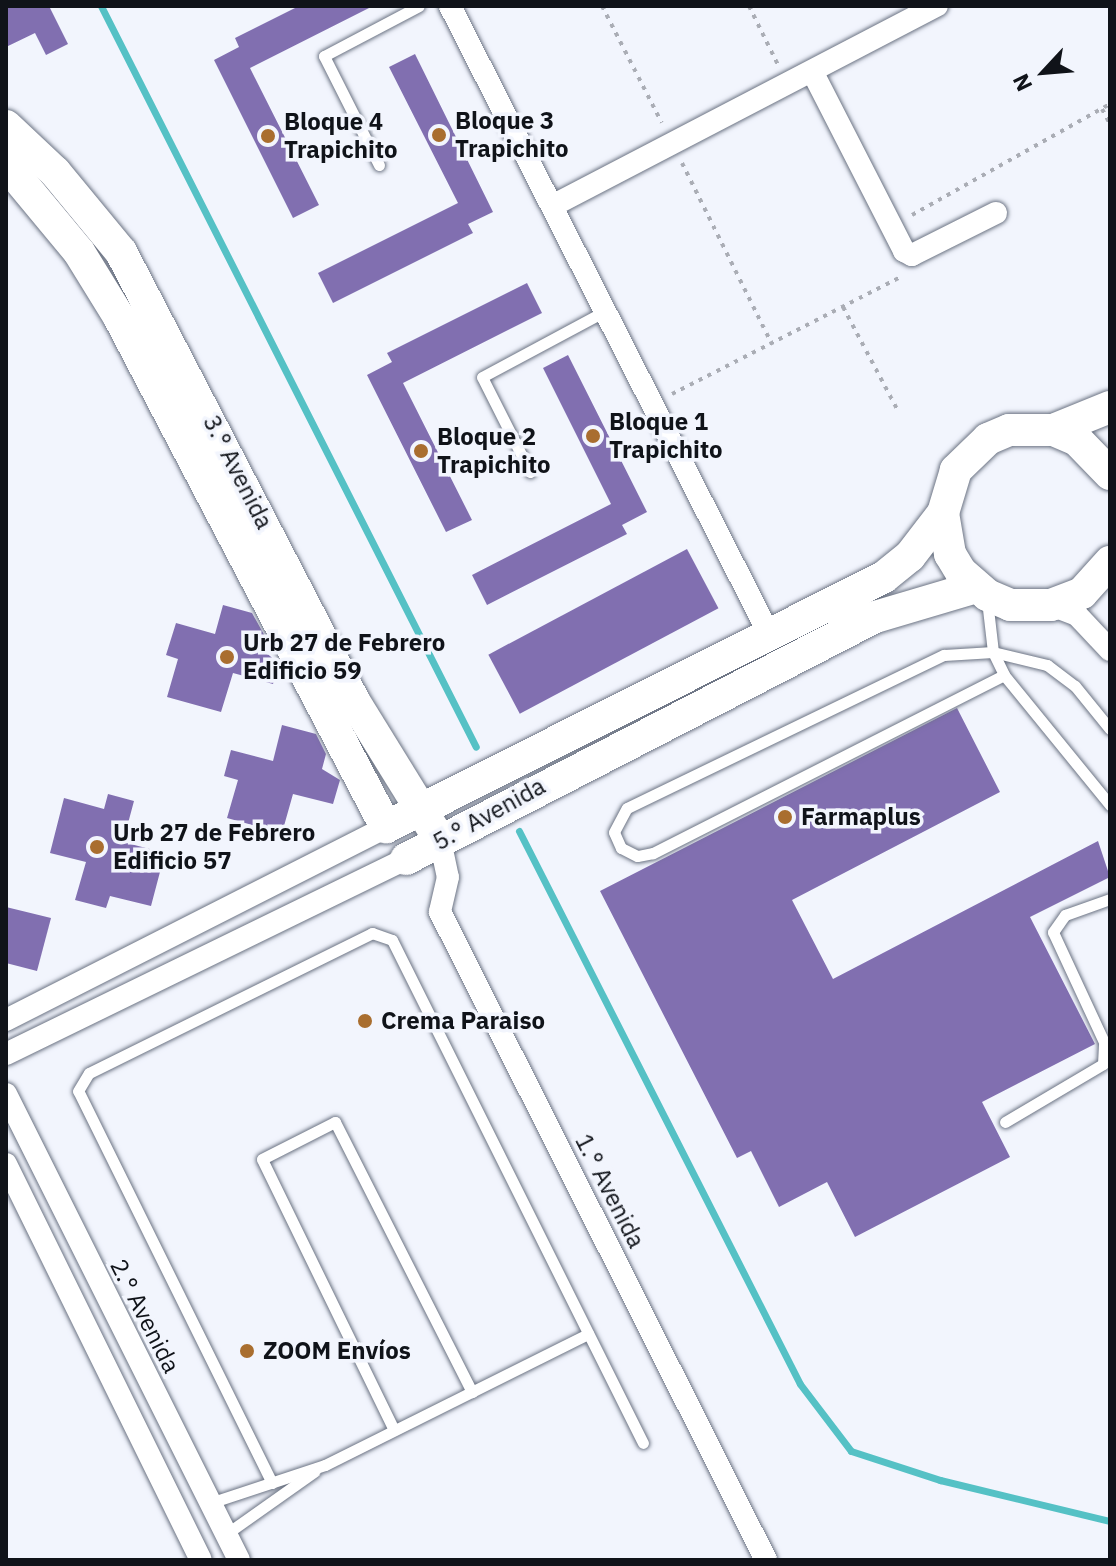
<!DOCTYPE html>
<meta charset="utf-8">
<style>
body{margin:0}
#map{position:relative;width:1116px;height:1566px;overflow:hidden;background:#f2f5fd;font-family:"IBM Plex Sans",sans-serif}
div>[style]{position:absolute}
.stream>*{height:7px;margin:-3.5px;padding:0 3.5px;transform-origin:3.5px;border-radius:3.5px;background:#55c1c5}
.building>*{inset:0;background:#816fb0;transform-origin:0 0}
.path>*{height:4px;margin-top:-2px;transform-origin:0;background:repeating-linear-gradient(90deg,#aaadb5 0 4px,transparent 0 10px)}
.roads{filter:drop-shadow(0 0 2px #6b7383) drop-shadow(0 0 2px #6b7383)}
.lane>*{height:11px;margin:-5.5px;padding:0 5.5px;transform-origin:5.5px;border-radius:5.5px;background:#fff}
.street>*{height:22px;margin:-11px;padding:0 11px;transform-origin:11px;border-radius:11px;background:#fff}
.secondary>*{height:32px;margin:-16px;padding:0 16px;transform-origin:16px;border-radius:16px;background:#fff}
.dots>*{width:22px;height:22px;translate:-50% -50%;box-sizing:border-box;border:4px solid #f2f5fd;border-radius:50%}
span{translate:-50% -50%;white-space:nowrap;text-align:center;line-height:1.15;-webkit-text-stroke:7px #f2f5fd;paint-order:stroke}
.poi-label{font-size:24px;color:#101319;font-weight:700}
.left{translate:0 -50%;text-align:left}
.street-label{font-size:24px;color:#101319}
.frame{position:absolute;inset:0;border:8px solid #101319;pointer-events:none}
.north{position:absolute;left:1004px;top:32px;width:80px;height:80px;-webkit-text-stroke:6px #f2f5fd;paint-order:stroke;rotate:244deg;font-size:22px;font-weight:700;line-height:32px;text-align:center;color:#101319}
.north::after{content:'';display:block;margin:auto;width:28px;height:36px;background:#101319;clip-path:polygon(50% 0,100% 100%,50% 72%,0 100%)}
</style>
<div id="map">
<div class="stream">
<i style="left:101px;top:6px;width:830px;rotate:63.16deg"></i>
<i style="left:519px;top:831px;width:620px;rotate:63.06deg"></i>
<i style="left:800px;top:1384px;width:84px;rotate:52.7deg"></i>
<i style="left:851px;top:1451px;width:94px;rotate:18deg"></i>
<i style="left:940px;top:1480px;width:175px;rotate:13.6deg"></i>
</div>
<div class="building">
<i style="clip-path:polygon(6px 6px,49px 6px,68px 44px,46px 55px,35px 33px,6px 47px)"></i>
<i style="clip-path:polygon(299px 6px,373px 6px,250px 68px,319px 205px,293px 218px,214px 60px,239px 47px,235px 38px)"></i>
<i style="clip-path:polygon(415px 54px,493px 212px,468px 224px,473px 233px,333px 303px,318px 273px,458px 203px,389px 67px)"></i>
<i style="clip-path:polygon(527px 283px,542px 313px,403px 383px,472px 520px,446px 532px,367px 375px,392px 362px,387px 353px)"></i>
<i style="clip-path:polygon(568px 355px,647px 512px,622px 525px,627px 534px,487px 605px,472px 575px,611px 504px,543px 368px)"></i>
<i style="left:687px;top:549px;width:67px;height:225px;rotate:62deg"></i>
<i style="clip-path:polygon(223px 605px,252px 613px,266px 638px,262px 649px,279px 664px,273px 684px,233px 673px,221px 712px,167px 697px,178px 659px,166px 655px,176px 623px,215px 634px)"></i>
<i style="clip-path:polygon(957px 708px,1000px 792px,792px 900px,833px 979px,1098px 841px,1110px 877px,1030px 917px,1095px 1044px,982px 1102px,1010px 1157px,855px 1237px,827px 1182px,779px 1207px,751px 1151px,737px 1158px,600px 891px)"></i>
<i style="clip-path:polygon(282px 725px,316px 734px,326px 754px,322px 769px,340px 780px,333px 804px,293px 794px,282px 833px,227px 818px,238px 780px,224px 776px,231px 750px,273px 761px)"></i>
<i style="clip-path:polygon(108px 794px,134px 801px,123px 842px,165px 853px,151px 906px,110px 896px,106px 908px,75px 900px,86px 862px,50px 853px,64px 798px,104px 809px)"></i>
<i style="clip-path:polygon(6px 907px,51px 918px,37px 971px,6px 963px)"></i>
</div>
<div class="path">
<i style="left:602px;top:6px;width:131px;rotate:62.9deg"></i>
<i style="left:749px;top:6px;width:66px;rotate:63.8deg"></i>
<i style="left:1102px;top:109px;width:17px;rotate:62deg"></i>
<i style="left:682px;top:163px;width:202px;rotate:63.6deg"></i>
<i style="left:912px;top:215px;width:227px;rotate:-29.3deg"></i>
<i style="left:843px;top:307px;width:115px;rotate:62.1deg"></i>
<i style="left:672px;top:394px;width:259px;rotate:-27.1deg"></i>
</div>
<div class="roads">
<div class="lane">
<i style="left:379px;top:165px;width:122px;rotate:-116.8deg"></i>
<i style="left:324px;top:56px;width:107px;rotate:-27.8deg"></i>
<i style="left:530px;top:472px;width:106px;rotate:-116.8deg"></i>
<i style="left:482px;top:377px;width:140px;rotate:-28.2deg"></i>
<i style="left:987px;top:600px;width:52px;rotate:83.4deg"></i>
<i style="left:993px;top:652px;width:25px;rotate:64deg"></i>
<i style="left:1004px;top:675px;width:168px;rotate:50.8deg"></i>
<i style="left:1004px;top:675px;width:394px;rotate:153.1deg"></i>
<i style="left:653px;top:853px;width:16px;rotate:169deg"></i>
<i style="left:637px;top:856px;width:18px;rotate:-153deg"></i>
<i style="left:621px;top:848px;width:17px;rotate:-114deg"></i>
<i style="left:614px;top:832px;width:27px;rotate:-62deg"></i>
<i style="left:627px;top:808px;width:352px;rotate:-25.8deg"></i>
<i style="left:944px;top:655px;width:49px;rotate:-3.5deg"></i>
<i style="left:993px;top:652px;width:56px;rotate:13.5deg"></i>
<i style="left:1047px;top:665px;width:35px;rotate:37deg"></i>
<i style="left:1075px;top:686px;width:55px;rotate:50.9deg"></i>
<i style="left:1005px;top:1122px;width:114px;rotate:-30.6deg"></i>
<i style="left:1103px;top:1064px;width:22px;rotate:-87deg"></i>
<i style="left:1104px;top:1042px;width:121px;rotate:-114.9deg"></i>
<i style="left:1053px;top:932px;width:21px;rotate:-55deg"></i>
<i style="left:1065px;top:915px;width:48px;rotate:-19.6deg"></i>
<i style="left:394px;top:1430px;width:301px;rotate:-116deg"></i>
<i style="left:262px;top:1159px;width:82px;rotate:-26.9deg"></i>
<i style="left:335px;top:1122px;width:303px;rotate:63.1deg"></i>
<i style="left:272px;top:1483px;width:437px;rotate:-116.3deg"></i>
<i style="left:78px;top:1091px;width:21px;rotate:-59deg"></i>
<i style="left:89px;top:1073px;width:316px;rotate:-26.3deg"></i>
<i style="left:372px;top:933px;width:21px;rotate:19deg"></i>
<i style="left:392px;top:940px;width:562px;rotate:63.48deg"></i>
<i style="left:210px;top:1503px;width:121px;rotate:-18.3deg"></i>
<i style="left:325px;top:1465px;width:294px;rotate:-26.5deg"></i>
<i style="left:226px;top:1534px;width:108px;rotate:-35.2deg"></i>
</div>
<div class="street">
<i style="left:450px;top:6px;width:704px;rotate:63.07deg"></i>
<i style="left:813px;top:73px;width:200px;rotate:62.9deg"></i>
<i style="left:904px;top:251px;width:9px;rotate:27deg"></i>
<i style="left:912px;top:255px;width:94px;rotate:-26.6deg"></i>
<i style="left:552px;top:206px;width:434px;rotate:-27.5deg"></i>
<i style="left:1051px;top:605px;width:28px;rotate:21deg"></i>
<i style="left:1077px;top:615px;width:48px;rotate:46.7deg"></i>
<i style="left:440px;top:840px;width:38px;rotate:78deg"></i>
<i style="left:448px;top:877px;width:36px;rotate:103deg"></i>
<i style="left:440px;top:912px;width:725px;rotate:63.29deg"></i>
<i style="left:6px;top:1020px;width:426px;rotate:-26.9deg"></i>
<i style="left:6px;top:1054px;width:445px;rotate:-26deg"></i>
<i style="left:6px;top:1094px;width:521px;rotate:63.43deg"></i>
<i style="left:6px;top:1164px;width:441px;rotate:63.8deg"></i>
</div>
<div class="secondary">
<i style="left:6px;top:126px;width:67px;rotate:43.2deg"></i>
<i style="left:55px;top:172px;width:104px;rotate:50.5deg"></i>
<i style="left:121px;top:252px;width:506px;rotate:62.57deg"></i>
<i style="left:354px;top:701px;width:163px;rotate:58.3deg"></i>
<i style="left:6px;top:164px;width:114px;rotate:50.3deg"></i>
<i style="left:79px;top:252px;width:76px;rotate:58.4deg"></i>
<i style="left:119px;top:317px;width:576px;rotate:62.37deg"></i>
<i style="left:386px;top:827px;width:557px;rotate:-26.66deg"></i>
<i style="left:884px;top:577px;width:33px;rotate:-39deg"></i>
<i style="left:910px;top:556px;width:54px;rotate:-52.5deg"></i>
<i style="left:1053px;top:430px;width:61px;rotate:-22deg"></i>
<i style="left:1110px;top:474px;width:47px;rotate:-134.1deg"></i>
<i style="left:1077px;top:440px;width:26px;rotate:-157deg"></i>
<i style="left:1053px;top:430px;width:44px;rotate:180deg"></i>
<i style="left:1009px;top:430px;width:23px;rotate:157deg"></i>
<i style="left:988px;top:439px;width:45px;rotate:135.9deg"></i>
<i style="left:956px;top:470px;width:45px;rotate:106.8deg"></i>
<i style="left:943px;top:513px;width:42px;rotate:80.3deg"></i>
<i style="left:950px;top:554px;width:21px;rotate:59deg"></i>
<i style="left:961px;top:572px;width:35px;rotate:41deg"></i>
<i style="left:987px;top:595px;width:25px;rotate:23deg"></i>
<i style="left:1010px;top:605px;width:41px"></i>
<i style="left:1051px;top:605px;width:33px;rotate:-21deg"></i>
<i style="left:1082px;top:593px;width:42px;rotate:-47.9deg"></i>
<i style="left:406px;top:859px;width:528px;rotate:-27.29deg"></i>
<i style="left:875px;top:617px;width:105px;rotate:-16.5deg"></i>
</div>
</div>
<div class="dots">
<i style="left:439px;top:135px;background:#a96e2f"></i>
<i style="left:268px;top:136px;background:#a96e2f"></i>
<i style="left:593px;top:436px;background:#a96e2f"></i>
<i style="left:421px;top:451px;background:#a96e2f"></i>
<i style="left:227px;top:657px;background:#a96e2f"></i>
<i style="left:785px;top:817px;background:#a96e2f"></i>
<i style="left:97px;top:847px;background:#a96e2f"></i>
<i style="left:365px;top:1021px;background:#a96e2f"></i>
<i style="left:247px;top:1351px;background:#a96e2f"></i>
</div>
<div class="poi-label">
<span class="left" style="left:455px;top:135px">Bloque 3<br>Trapichito</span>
<span class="left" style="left:284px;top:136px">Bloque 4<br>Trapichito</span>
<span class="left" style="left:609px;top:436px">Bloque 1<br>Trapichito</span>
<span class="left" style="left:437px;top:451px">Bloque 2<br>Trapichito</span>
<span class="left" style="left:243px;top:657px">Urb 27 de Febrero<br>Edificio 59</span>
<span class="left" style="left:801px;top:817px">Farmaplus</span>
<span class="left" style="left:113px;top:847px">Urb 27 de Febrero<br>Edificio 57</span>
<span class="left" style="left:381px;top:1021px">Crema Paraiso</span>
<span class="left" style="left:263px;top:1351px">ZOOM Envíos</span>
</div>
<div class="street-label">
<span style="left:238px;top:472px;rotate:63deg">3.° Avenida</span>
<span style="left:489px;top:814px;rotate:-29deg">5.° Avenida</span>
<span style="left:610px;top:1191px;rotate:63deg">1.° Avenida</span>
<span style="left:145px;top:1316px;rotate:63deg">2.° Avenida</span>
</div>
<div class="frame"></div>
<div class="north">N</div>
</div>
